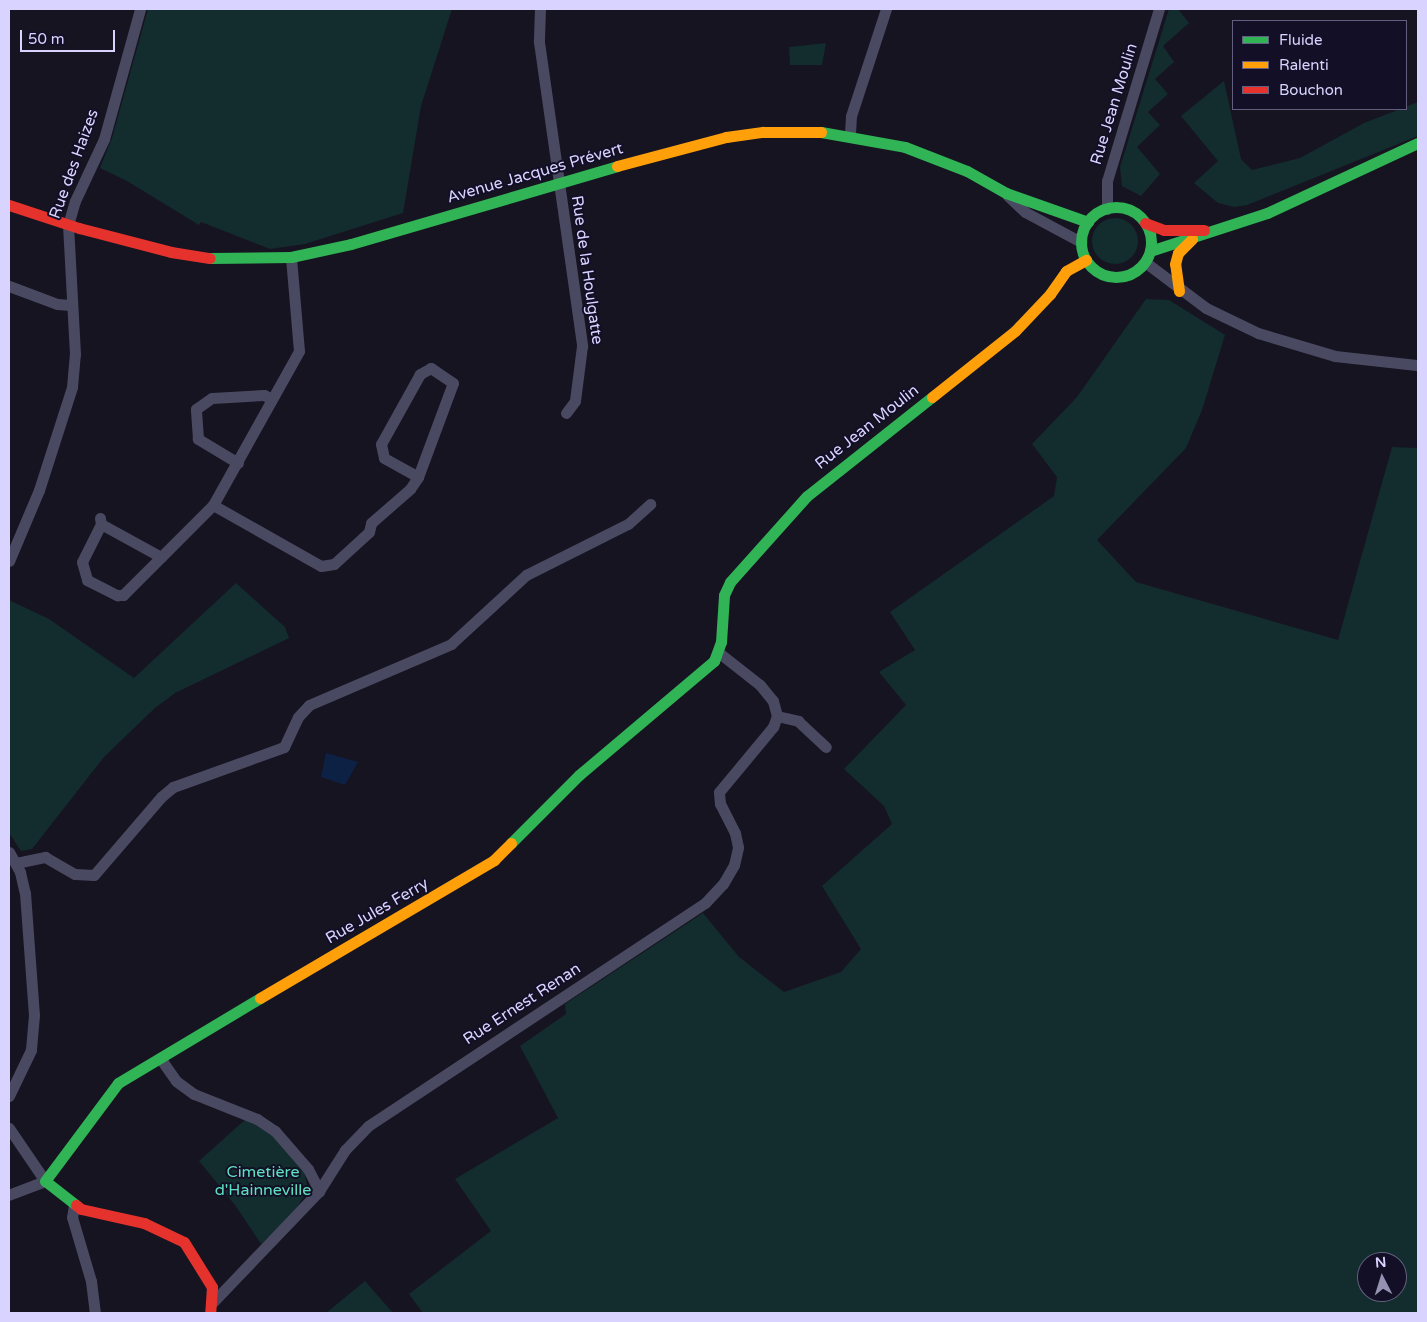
<!DOCTYPE html>
<meta charset="utf-8">
<style>
body{margin:0}
#map{position:relative;width:1427px;height:1322px;overflow:hidden;background:#161421;font-family:"Varela Round",sans-serif}
div>[style]{position:absolute}
.green>*{inset:0;background:#132c2d}
.round{border-radius:50%}
.water>*{inset:0;background:#0d2144}
.street>*{height:11px;margin:-5.5px;padding:0 5.5px;transform-origin:5.5px;border-radius:5.5px;background:#4a4962}
.fast>*{height:11px;margin:-5.5px;padding:0 5.5px;transform-origin:5.5px;border-radius:5.5px;background:#30b455}
.fast>.ring{margin:-5.5px;padding:0;box-sizing:content-box;background:none;border:11px solid #30b455;border-radius:50%}
.slow>*{height:11px;margin:-5.5px;padding:0 5.5px;transform-origin:5.5px;border-radius:5.5px;background:#ff9f0a}
.jam>*{height:11px;margin:-5.5px;padding:0 5.5px;transform-origin:5.5px;border-radius:5.5px;background:#e5322d}
span{translate:-50% -50%;white-space:nowrap;text-align:center;line-height:1.15;-webkit-text-stroke:4px #130f26;paint-order:stroke}
.street-label{font-size:16px;color:#d9d4ff}
.park-label{font-size:16px;color:#5fe0c0}
.frame{position:absolute;inset:0;border:10px solid #d9d4ff;pointer-events:none}
.legend{position:absolute;left:1232px;top:20px;width:175px;height:90px;box-sizing:border-box;background:#130f26;border:1px solid #625e7d;margin:0;padding:6px 9px;list-style:none;font-size:15px;color:#d9d4ff}
.legend li{display:flex;align-items:center;gap:10px;height:25px}
.legend b{width:25px;border:1px solid #625e7d}
.north{position:absolute;left:1357px;top:1252px;width:50px;height:50px;box-sizing:border-box;background:#130f26;border:1px solid #625e7d;border-radius:50%;rotate:355deg;font-size:14px;font-weight:700;line-height:20px;text-align:center;color:#d9d4ff}
.north::after{content:'';display:block;margin:auto;width:18px;height:22px;background:#9591b1;clip-path:polygon(50% 0,100% 100%,50% 72%,0 100%)}
.scale{position:absolute;left:20px;top:30px;width:95px;height:22px;box-sizing:border-box;border:2px solid #d9d4ff;border-top:0;padding-left:6px;font-size:15px;line-height:18px;white-space:nowrap;color:#d9d4ff;-webkit-text-stroke:4px #130f26;paint-order:stroke}
</style>
<div id="map">
<div class="green">
<i style="clip-path:polygon(148px 9px,452px 9px,421px 106px,403px 213px,305px 244px,270px 249px,201px 222px,199px 225px,127px 181px,100px 168px,112px 138px)"></i>
<i style="clip-path:polygon(1169px 9px,1178px 9px,1189px 23px,1163px 46px,1174px 62px,1155px 79px,1168px 94px,1148px 112px,1160px 125px,1137px 147px,1160px 174px,1141px 196px,1122px 186px,1120px 167px)"></i>
<i style="clip-path:polygon(826px 43px,822px 65px,790px 65px,789px 47px)"></i>
<i style="clip-path:polygon(1224px 81px,1241px 159px,1252px 170px,1300px 158px,1364px 123px,1418px 102px,1418px 136px,1247px 205px,1234px 207px,1218px 203px,1194px 183px,1218px 161px,1181px 116px)"></i>
<i class="round" style="left:1092px;top:218px;width:46px;height:46px"></i>
<i style="clip-path:polygon(evenodd,1146px 299px,1169px 300px,1225px 335px,1202px 410px,1186px 448px,1097px 540px,1136px 582px,1338px 640px,1392px 447px,1418px 448px,1418px 1313px,423px 1313px,409px 1294px,491px 1231px,455px 1179px,558px 1118px,520px 1046px,566px 1014px,565px 1004px,703px 913px,739px 957px,784px 992px,841px 972px,861px 949px,822px 886px,892px 824px,884px 806px,844px 769px,906px 705px,879px 672px,915px 650px,890px 612px,1054px 496px,1057px 477px,1032px 444px,1077px 397px,1146px 299px,1367px 1262px,1397px 1262px,1397px 1292px,1367px 1292px,1367px 1262px)"></i>
<i style="clip-path:polygon(236px 583px,285px 627px,289px 638px,175px 693px,155px 708px,104px 757px,32px 849px,21px 851px,9px 833px,9px 600px,49px 619px,134px 678px)"></i>
<i style="clip-path:polygon(247px 1118px,270px 1131px,304px 1172px,308px 1189px,291px 1218px,261px 1244px,235px 1205px,199px 1161px)"></i>
<i style="clip-path:polygon(365px 1281px,393px 1313px,326px 1313px)"></i>
</div>
<div class="water">
<i style="clip-path:polygon(326px 753px,358px 762px,345px 785px,321px 777px)"></i>
</div>
<div class="street">
<i style="left:540px;top:9px;width:33px;rotate:92deg"></i>
<i style="left:539px;top:42px;width:307px;rotate:81.9deg"></i>
<i style="left:582px;top:346px;width:55px;rotate:97.3deg"></i>
<i style="left:575px;top:401px;width:15px;rotate:127deg"></i>
<i style="left:850px;top:134px;width:18px;rotate:-87deg"></i>
<i style="left:851px;top:116px;width:113px;rotate:-71.9deg"></i>
<i style="left:1008px;top:196px;width:23px;rotate:43deg"></i>
<i style="left:1025px;top:212px;width:64px;rotate:28.2deg"></i>
<i style="left:1107px;top:209px;width:28px;rotate:-90deg"></i>
<i style="left:1107px;top:181px;width:180px;rotate:-73.2deg"></i>
<i style="left:1145px;top:262px;width:76px;rotate:37deg"></i>
<i style="left:1206px;top:308px;width:58px;rotate:25.7deg"></i>
<i style="left:1258px;top:333px;width:80px;rotate:16.6deg"></i>
<i style="left:1335px;top:356px;width:82px;rotate:6.3deg"></i>
<i style="left:9px;top:286px;width:51px;rotate:20.6deg"></i>
<i style="left:57px;top:304px;width:14px;rotate:4deg"></i>
<i style="left:238px;top:463px;width:47px;rotate:-149deg"></i>
<i style="left:198px;top:439px;width:30px;rotate:-94deg"></i>
<i style="left:196px;top:409px;width:19px;rotate:-35deg"></i>
<i style="left:212px;top:398px;width:52px;rotate:-3.3deg"></i>
<i style="left:264px;top:395px;width:9px;rotate:27deg"></i>
<i style="left:213px;top:505px;width:124px;rotate:29.5deg"></i>
<i style="left:321px;top:566px;width:13px;rotate:-9deg"></i>
<i style="left:334px;top:564px;width:47px;rotate:-42.4deg"></i>
<i style="left:369px;top:532px;width:9px;rotate:-77deg"></i>
<i style="left:371px;top:523px;width:52px;rotate:-41.1deg"></i>
<i style="left:410px;top:489px;width:14px;rotate:-56deg"></i>
<i style="left:418px;top:477px;width:100px;rotate:-69.6deg"></i>
<i style="left:453px;top:383px;width:27px;rotate:-146deg"></i>
<i style="left:431px;top:368px;width:13px;rotate:151deg"></i>
<i style="left:420px;top:374px;width:80px;rotate:119.1deg"></i>
<i style="left:381px;top:444px;width:14px;rotate:78deg"></i>
<i style="left:384px;top:458px;width:39px;rotate:29deg"></i>
<i style="left:100px;top:518px;width:6px;rotate:81deg"></i>
<i style="left:101px;top:524px;width:68px;rotate:28.8deg"></i>
<i style="left:161px;top:557px;width:74px;rotate:-45deg"></i>
<i style="left:213px;top:505px;width:176px;rotate:-60.8deg"></i>
<i style="left:299px;top:351px;width:94px;rotate:-94.9deg"></i>
<i style="left:101px;top:524px;width:42px;rotate:116.6deg"></i>
<i style="left:82px;top:562px;width:19px;rotate:74deg"></i>
<i style="left:87px;top:580px;width:34px;rotate:27deg"></i>
<i style="left:117px;top:595px;width:6px"></i>
<i style="left:123px;top:595px;width:54px;rotate:-45deg"></i>
<i style="left:9px;top:561px;width:77px;rotate:-67.1deg"></i>
<i style="left:39px;top:490px;width:108px;rotate:-72.2deg"></i>
<i style="left:72px;top:387px;width:33px;rotate:-85deg"></i>
<i style="left:75px;top:354px;width:129px;rotate:-93.1deg"></i>
<i style="left:68px;top:225px;width:25px;rotate:-74deg"></i>
<i style="left:75px;top:201px;width:68px;rotate:-64.9deg"></i>
<i style="left:104px;top:139px;width:135px;rotate:-74.5deg"></i>
<i style="left:777px;top:716px;width:22px;rotate:13deg"></i>
<i style="left:798px;top:721px;width:38px;rotate:43deg"></i>
<i style="left:9px;top:852px;width:23px;rotate:61deg"></i>
<i style="left:20px;top:872px;width:22px;rotate:77deg"></i>
<i style="left:25px;top:893px;width:122px;rotate:85.8deg"></i>
<i style="left:34px;top:1015px;width:35px;rotate:95deg"></i>
<i style="left:31px;top:1050px;width:51px;rotate:115.6deg"></i>
<i style="left:16px;top:863px;width:30px;rotate:-12deg"></i>
<i style="left:45px;top:857px;width:34px;rotate:30deg"></i>
<i style="left:75px;top:874px;width:19px;rotate:3deg"></i>
<i style="left:94px;top:875px;width:103px;rotate:-49.3deg"></i>
<i style="left:161px;top:797px;width:16px;rotate:-40deg"></i>
<i style="left:173px;top:787px;width:118px;rotate:-19.8deg"></i>
<i style="left:284px;top:747px;width:33px;rotate:-65deg"></i>
<i style="left:298px;top:717px;width:16px;rotate:-47deg"></i>
<i style="left:309px;top:705px;width:155px;rotate:-23.2deg"></i>
<i style="left:451px;top:644px;width:102px;rotate:-42.6deg"></i>
<i style="left:526px;top:575px;width:114px;rotate:-26.6deg"></i>
<i style="left:628px;top:524px;width:30px;rotate:-42deg"></i>
<i style="left:160px;top:1058px;width:28px;rotate:55deg"></i>
<i style="left:176px;top:1081px;width:22px;rotate:36deg"></i>
<i style="left:194px;top:1094px;width:68px;rotate:21.6deg"></i>
<i style="left:257px;top:1119px;width:22px;rotate:34deg"></i>
<i style="left:275px;top:1131px;width:50px;rotate:49deg"></i>
<i style="left:308px;top:1169px;width:25px;rotate:63deg"></i>
<i style="left:9px;top:1128px;width:64px;rotate:55.8deg"></i>
<i style="left:45px;top:1181px;width:39px;rotate:159deg"></i>
<i style="left:74px;top:1205px;width:12px;rotate:99deg"></i>
<i style="left:72px;top:1217px;width:67px;rotate:73.5deg"></i>
<i style="left:91px;top:1281px;width:32px;rotate:83deg"></i>
<i style="left:213px;top:1302px;width:153px;rotate:-46.3deg"></i>
<i style="left:319px;top:1191px;width:49px;rotate:-57.6deg"></i>
<i style="left:345px;top:1150px;width:33px;rotate:-46deg"></i>
<i style="left:368px;top:1126px;width:404px;rotate:-33.5deg"></i>
<i style="left:705px;top:903px;width:26px;rotate:-47deg"></i>
<i style="left:723px;top:884px;width:22px;rotate:-60deg"></i>
<i style="left:734px;top:865px;width:18px;rotate:-77deg"></i>
<i style="left:738px;top:847px;width:14px;rotate:-102deg"></i>
<i style="left:735px;top:833px;width:33px;rotate:-117deg"></i>
<i style="left:720px;top:804px;width:12px;rotate:-95deg"></i>
<i style="left:719px;top:792px;width:85px;rotate:-50.3deg"></i>
<i style="left:773px;top:727px;width:12px;rotate:-70deg"></i>
<i style="left:777px;top:716px;width:16px;rotate:-105deg"></i>
<i style="left:773px;top:701px;width:21px;rotate:-129deg"></i>
<i style="left:760px;top:685px;width:53px;rotate:-141.8deg"></i>
</div>
<div class="fast">
<i style="left:821px;top:132px;width:85px;rotate:10.1deg"></i>
<i style="left:905px;top:147px;width:66px;rotate:21.2deg"></i>
<i style="left:967px;top:171px;width:45px;rotate:29.4deg"></i>
<i style="left:1006px;top:193px;width:87px;rotate:19.5deg"></i>
<i class="ring" style="left:1081px;top:207px;width:59px;height:59px"></i>
<i style="left:1150px;top:251px;width:123px;rotate:-18deg"></i>
<i style="left:1267px;top:213px;width:166px;rotate:-24.9deg"></i>
<i style="left:210px;top:258px;width:81px;rotate:-0.7deg"></i>
<i style="left:291px;top:257px;width:61px;rotate:-12.2deg"></i>
<i style="left:351px;top:244px;width:277px;rotate:-16.3deg"></i>
<i style="left:511px;top:843px;width:96px;rotate:-45deg"></i>
<i style="left:579px;top:775px;width:177px;rotate:-40.2deg"></i>
<i style="left:714px;top:661px;width:20px;rotate:-70deg"></i>
<i style="left:721px;top:642px;width:47px;rotate:-86.3deg"></i>
<i style="left:724px;top:595px;width:14px;rotate:-65deg"></i>
<i style="left:730px;top:582px;width:115px;rotate:-48.2deg"></i>
<i style="left:807px;top:496px;width:159px;rotate:-38.4deg"></i>
<i style="left:76px;top:1205px;width:39px;rotate:-142deg"></i>
<i style="left:45px;top:1181px;width:122px;rotate:-53.3deg"></i>
<i style="left:118px;top:1083px;width:165px;rotate:-30.9deg"></i>
</div>
<div class="slow">
<i style="left:617px;top:166px;width:113px;rotate:-14.9deg"></i>
<i style="left:726px;top:137px;width:37px;rotate:-8deg"></i>
<i style="left:763px;top:132px;width:58px"></i>
<i style="left:1179px;top:291px;width:27px;rotate:-98deg"></i>
<i style="left:1175px;top:264px;width:11px;rotate:-75deg"></i>
<i style="left:1178px;top:253px;width:20px;rotate:-45deg"></i>
<i style="left:932px;top:397px;width:106px;rotate:-38.5deg"></i>
<i style="left:1015px;top:331px;width:51px;rotate:-46.6deg"></i>
<i style="left:1050px;top:294px;width:28px;rotate:-55deg"></i>
<i style="left:1066px;top:271px;width:23px;rotate:-29deg"></i>
<i style="left:260px;top:998px;width:272px;rotate:-30.5deg"></i>
<i style="left:494px;top:860px;width:24px;rotate:-45deg"></i>
</div>
<div class="jam">
<i style="left:9px;top:205px;width:74px;rotate:18.2deg"></i>
<i style="left:79px;top:228px;width:95px;rotate:14.6deg"></i>
<i style="left:171px;top:252px;width:39px;rotate:9deg"></i>
<i style="left:1145px;top:223px;width:20px;rotate:20deg"></i>
<i style="left:1164px;top:230px;width:40px"></i>
<i style="left:76px;top:1205px;width:6px;rotate:39deg"></i>
<i style="left:81px;top:1209px;width:65px;rotate:12.5deg"></i>
<i style="left:144px;top:1223px;width:44px;rotate:25.4deg"></i>
<i style="left:184px;top:1242px;width:53px;rotate:58.1deg"></i>
<i style="left:212px;top:1287px;width:26px;rotate:94deg"></i>
</div>
<div class="street-label">
<span style="left:1114px;top:104px;rotate:-73deg">Rue Jean Moulin</span>
<span style="left:74px;top:164px;rotate:-70deg">Rue des Haizes</span>
<span style="left:535px;top:173px;rotate:-16deg">Avenue Jacques Prévert</span>
<span style="left:587px;top:270px;rotate:82deg">Rue de la Houlgatte</span>
<span style="left:867px;top:427px;rotate:-38deg">Rue Jean Moulin</span>
<span style="left:377px;top:911px;rotate:-30deg">Rue Jules Ferry</span>
<span style="left:522px;top:1004px;rotate:-33deg">Rue Ernest Renan</span>
</div>
<div class="park-label">
<span style="left:263px;top:1181px">Cimetière<br>d'Hainneville</span>
</div>
<div class="frame"></div>
<ul class="legend">
<li><b style="height:6px;background:#30b455"></b>Fluide</li>
<li><b style="height:6px;background:#ff9f0a"></b>Ralenti</li>
<li><b style="height:6px;background:#e5322d"></b>Bouchon</li>
</ul>
<div class="north">N</div>
<div class="scale">50 m</div>
</div>
